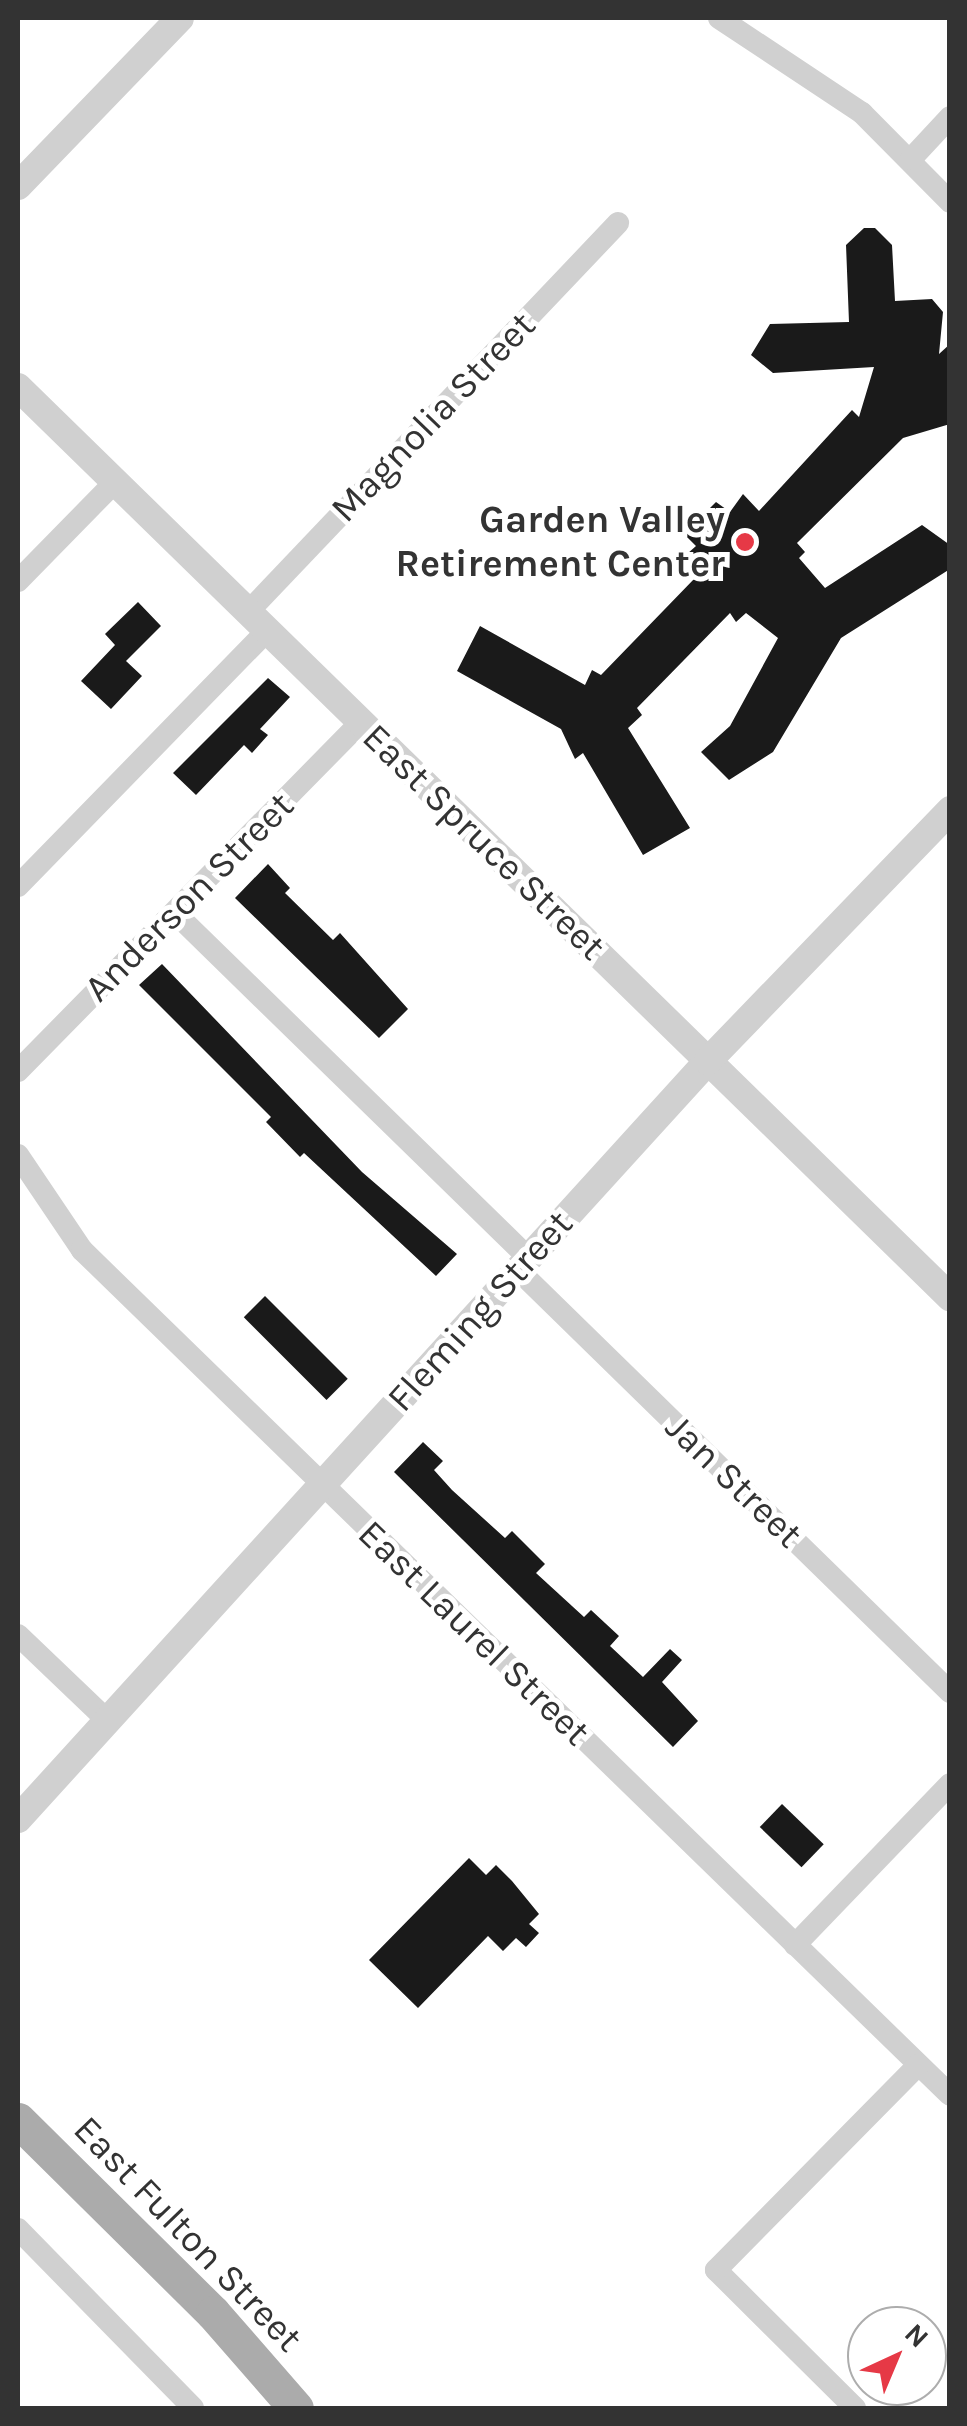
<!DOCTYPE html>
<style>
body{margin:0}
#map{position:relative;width:967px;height:2426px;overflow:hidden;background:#fff;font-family:Karla,sans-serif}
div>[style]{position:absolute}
.building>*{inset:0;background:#1a1a1a;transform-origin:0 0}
.minor>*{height:22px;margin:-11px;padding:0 11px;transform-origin:11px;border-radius:11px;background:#d0d0d0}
.tertiary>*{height:28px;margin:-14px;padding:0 14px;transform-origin:14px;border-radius:14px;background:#d0d0d0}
.primary>*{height:35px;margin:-17.5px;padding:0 17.5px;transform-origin:17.5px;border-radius:17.5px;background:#ababab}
.dots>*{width:28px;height:28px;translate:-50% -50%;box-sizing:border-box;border:5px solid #fff;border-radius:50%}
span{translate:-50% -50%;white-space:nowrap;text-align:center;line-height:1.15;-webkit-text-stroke:10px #fff;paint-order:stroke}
.street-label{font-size:38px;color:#333}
.poi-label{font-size:38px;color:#333;font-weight:700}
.right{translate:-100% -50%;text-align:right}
.frame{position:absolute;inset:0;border:20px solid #333;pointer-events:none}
.north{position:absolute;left:847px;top:2306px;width:100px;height:100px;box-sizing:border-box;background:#fff;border:2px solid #adadad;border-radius:50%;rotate:44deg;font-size:28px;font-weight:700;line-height:40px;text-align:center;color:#333}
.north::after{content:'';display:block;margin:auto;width:35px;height:45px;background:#e63946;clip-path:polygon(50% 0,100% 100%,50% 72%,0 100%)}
</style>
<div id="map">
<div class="building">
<i style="clip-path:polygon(864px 228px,875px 228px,892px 245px,895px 301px,932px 299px,943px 312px,939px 354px,950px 344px,950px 424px,903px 438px,797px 543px,805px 552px,799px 558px,825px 588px,922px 525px,950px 545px,950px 569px,841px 638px,773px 752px,729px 780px,701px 752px,730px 726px,778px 638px,746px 613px,736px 622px,730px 613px,637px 708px,642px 715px,628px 728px,690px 828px,643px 855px,583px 753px,575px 759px,561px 729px,457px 671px,480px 626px,585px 685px,592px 670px,601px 675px,695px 578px,678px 562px,696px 546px,684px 534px,716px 502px,730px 512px,743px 494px,759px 511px,852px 410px,859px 417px,874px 367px,773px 373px,751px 355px,770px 324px,849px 322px,846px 245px)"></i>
<i style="clip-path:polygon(138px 602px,161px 626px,126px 661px,142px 676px,111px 709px,81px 681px,115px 645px,105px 634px)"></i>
<i style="clip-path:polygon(268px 678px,290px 697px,260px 729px,268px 735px,252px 753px,244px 745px,196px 795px,173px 773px)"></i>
<i style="clip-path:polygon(268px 864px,290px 888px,285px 893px,333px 940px,340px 933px,408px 1009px,379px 1038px,235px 898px)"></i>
<i style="clip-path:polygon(162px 964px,362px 1172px,457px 1254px,436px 1276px,304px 1153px,300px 1157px,266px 1122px,271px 1117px,139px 985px)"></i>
<i style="left:265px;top:1296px;width:117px;height:30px;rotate:45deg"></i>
<i style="clip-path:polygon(423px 1442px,443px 1461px,434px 1470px,452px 1490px,505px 1538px,512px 1531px,545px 1564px,536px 1573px,584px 1617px,591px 1610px,619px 1636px,610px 1646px,643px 1677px,670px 1649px,682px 1660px,662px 1682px,698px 1721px,673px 1747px,394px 1472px)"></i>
<i style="left:782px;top:1804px;width:58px;height:32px;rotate:44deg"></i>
<i style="clip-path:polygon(469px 1858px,486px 1875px,496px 1865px,512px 1881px,539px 1914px,529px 1924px,539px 1933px,526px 1947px,516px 1938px,503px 1951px,488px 1936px,418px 2008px,369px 1960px)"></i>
</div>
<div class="minor">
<i style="left:719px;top:18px;width:172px;rotate:33.6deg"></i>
<i style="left:862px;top:113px;width:125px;rotate:45.3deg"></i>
<i style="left:911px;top:159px;width:57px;rotate:-47.1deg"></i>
<i style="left:18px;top:581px;width:139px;rotate:-45.6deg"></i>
<i style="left:248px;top:612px;width:537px;rotate:-46.43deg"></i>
<i style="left:18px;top:886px;width:356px;rotate:-45.7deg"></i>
<i style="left:175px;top:913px;width:494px;rotate:44.3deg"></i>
<i style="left:18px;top:1071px;width:489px;rotate:-45.5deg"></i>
<i style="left:18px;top:1155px;width:115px;rotate:56deg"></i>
<i style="left:82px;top:1250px;width:1211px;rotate:44.23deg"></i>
<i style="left:518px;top:1270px;width:604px;rotate:44.33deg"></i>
<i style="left:18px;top:1635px;width:123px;rotate:43.7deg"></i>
<i style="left:795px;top:1945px;width:223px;rotate:-46.1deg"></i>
<i style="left:18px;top:2229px;width:250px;rotate:45.6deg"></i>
<i style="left:855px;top:2408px;width:196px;rotate:-135.2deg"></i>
<i style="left:716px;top:2270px;width:288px;rotate:-45.4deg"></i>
</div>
<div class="tertiary">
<i style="left:18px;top:186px;width:233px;rotate:-46deg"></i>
<i style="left:18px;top:387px;width:1303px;rotate:44.32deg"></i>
<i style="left:18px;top:1819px;width:1025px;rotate:-47.69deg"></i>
<i style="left:708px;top:1061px;width:349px;rotate:-46deg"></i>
</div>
<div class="primary">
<i style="left:18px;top:2120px;width:274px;rotate:44.7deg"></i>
<i style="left:213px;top:2313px;width:126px;rotate:48.9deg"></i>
</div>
<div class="dots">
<i style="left:745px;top:542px;background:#e63946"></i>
</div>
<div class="street-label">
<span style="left:433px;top:417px;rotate:-46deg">Magnolia Street</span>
<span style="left:484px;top:842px;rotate:44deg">East Spruce Street</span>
<span style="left:189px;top:897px;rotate:-45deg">Anderson Street</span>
<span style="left:480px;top:1311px;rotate:-48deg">Fleming Street</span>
<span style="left:734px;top:1481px;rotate:44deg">Jan Street</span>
<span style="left:474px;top:1633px;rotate:44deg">East Laurel Street</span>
<span style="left:188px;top:2234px;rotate:46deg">East Fulton Street</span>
</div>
<div class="poi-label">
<span class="right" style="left:725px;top:542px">Garden Valley<br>Retirement Center</span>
</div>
<div class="frame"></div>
<div class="north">N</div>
</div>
